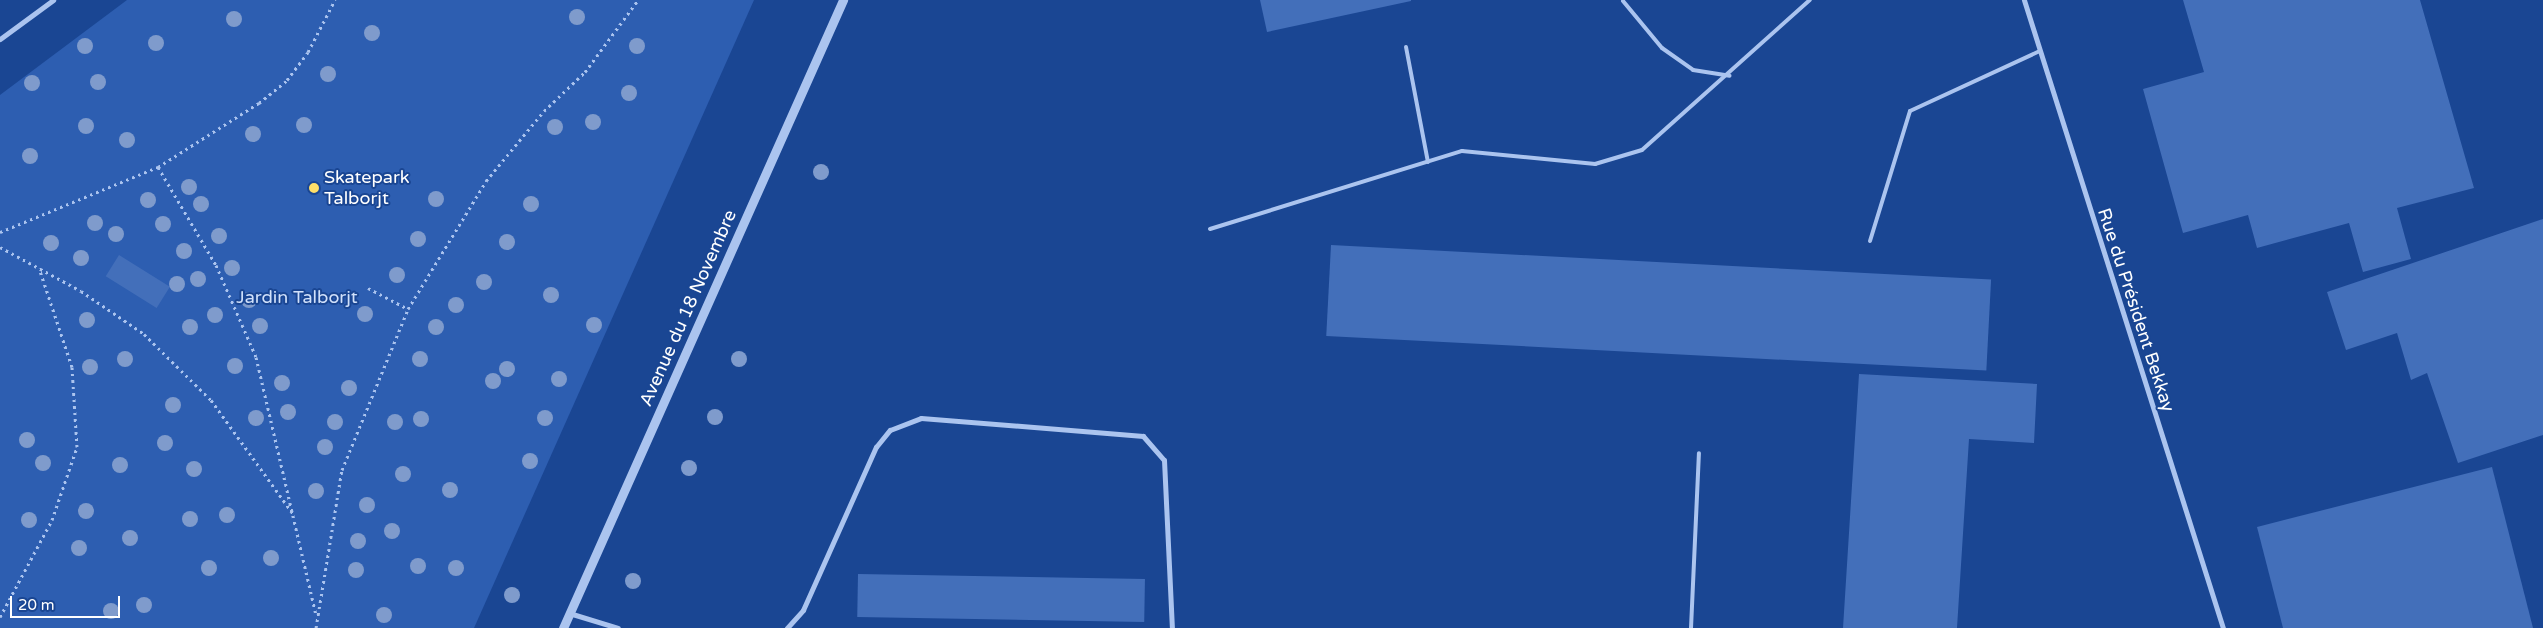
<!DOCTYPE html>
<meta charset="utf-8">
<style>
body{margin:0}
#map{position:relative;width:2543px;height:628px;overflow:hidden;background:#1a4693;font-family:"Varela Round",sans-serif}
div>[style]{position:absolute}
.green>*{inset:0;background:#2d5eb1}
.building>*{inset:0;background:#436fba;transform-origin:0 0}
.path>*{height:3px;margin-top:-1.5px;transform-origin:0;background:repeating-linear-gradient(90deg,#abc4ef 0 2.5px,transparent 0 6.5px)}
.service>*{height:4px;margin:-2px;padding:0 2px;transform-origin:2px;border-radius:2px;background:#abc4ef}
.minor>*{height:5px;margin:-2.5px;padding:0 2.5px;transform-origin:2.5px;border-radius:2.5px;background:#abc4ef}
.tertiary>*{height:9px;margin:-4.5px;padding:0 4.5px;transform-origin:4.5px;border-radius:4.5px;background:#abc4ef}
.trees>*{width:16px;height:16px;margin:-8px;border-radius:50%;background:#7f9bcc}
.dots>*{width:14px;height:14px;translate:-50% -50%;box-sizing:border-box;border:2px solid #1a4693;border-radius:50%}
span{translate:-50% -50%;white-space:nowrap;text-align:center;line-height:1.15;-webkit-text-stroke:4px #1a4693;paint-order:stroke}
.poi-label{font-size:18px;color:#fff}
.left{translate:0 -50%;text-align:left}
.park-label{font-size:18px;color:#d1e1fb}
.street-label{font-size:18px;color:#fff}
.scale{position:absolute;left:10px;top:596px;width:110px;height:22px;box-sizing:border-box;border:2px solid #fff;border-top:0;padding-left:6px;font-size:15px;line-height:18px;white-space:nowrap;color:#fff;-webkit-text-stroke:4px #1a4693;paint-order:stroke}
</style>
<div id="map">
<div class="green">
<i style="clip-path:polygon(127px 0,754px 0,474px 628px,0 628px,0 95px)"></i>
</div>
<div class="building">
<i style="clip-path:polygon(1260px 0,1411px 0,1411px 1px,1267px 32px)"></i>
<i style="clip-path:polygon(2183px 0,2420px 0,2474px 188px,2397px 208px,2411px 259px,2363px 272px,2349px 223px,2257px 248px,2248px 215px,2183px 233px,2143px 89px,2204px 72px)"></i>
<i style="clip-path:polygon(2543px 219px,2543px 435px,2458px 463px,2427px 373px,2411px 380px,2397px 333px,2346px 350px,2327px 292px)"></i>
<i style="left:1331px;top:245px;width:661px;height:91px;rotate:3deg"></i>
<i style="left:119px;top:255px;width:60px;height:25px;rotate:32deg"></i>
<i style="clip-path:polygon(1859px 374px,2037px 384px,2034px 443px,1969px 439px,1957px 628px,1843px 628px)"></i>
<i style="clip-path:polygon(2492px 467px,2533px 628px,2283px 628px,2257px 527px)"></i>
<i style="left:858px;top:574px;width:287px;height:43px;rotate:1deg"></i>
</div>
<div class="path">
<i style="left:158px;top:167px;width:114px;rotate:59.4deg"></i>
<i style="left:216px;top:265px;width:100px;rotate:66.5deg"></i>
<i style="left:256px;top:357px;width:265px;rotate:76.9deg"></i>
<i style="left:0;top:232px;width:171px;rotate:-22.4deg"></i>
<i style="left:158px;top:167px;width:120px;rotate:-32.4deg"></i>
<i style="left:259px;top:103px;width:36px;rotate:-39deg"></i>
<i style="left:287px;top:80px;width:35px;rotate:-53deg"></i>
<i style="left:308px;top:52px;width:59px;rotate:-62.6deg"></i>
<i style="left:0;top:247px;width:92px;rotate:28.5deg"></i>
<i style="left:81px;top:291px;width:76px;rotate:34.3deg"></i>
<i style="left:144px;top:334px;width:94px;rotate:44.6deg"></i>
<i style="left:211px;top:400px;width:142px;rotate:54.2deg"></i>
<i style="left:368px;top:288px;width:45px;rotate:27.7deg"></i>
<i style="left:0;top:617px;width:110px;rotate:-61.8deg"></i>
<i style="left:52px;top:520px;width:77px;rotate:-71.1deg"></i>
<i style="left:77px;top:447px;width:80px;rotate:-93.6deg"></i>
<i style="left:72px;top:367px;width:104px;rotate:-108.4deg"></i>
<i style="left:316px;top:628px;width:160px;rotate:-80.7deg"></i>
<i style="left:342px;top:470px;width:174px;rotate:-67.7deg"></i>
<i style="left:408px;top:309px;width:150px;rotate:-58.6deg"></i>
<i style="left:486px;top:181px;width:91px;rotate:-50.4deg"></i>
<i style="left:544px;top:111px;width:57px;rotate:-43.6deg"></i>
<i style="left:585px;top:72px;width:89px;rotate:-53.6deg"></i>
</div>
<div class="service">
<i style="left:1623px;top:1px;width:61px;rotate:50.3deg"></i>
<i style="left:1662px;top:48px;width:38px;rotate:35deg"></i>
<i style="left:1693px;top:70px;width:37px;rotate:9deg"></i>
<i style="left:1406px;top:47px;width:117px;rotate:79.2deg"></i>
<i style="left:1210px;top:229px;width:264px;rotate:-17.2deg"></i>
<i style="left:1462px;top:151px;width:134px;rotate:5.6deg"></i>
<i style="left:1595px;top:164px;width:49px;rotate:-16.6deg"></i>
<i style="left:1642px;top:150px;width:225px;rotate:-41.8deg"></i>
<i style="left:1870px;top:241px;width:136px;rotate:-72.9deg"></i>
<i style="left:1910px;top:111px;width:143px;rotate:-24.8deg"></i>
<i style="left:1691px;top:628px;width:175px;rotate:-87.4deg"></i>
</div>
<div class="minor">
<i style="left:2024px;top:0;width:659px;rotate:72.42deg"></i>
<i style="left:0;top:39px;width:66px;rotate:-36.3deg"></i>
<i style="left:569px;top:613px;width:51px;rotate:17deg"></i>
<i style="left:787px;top:628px;width:24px;rotate:-48deg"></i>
<i style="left:803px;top:610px;width:179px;rotate:-65.9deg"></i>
<i style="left:876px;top:447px;width:22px;rotate:-51deg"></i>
<i style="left:890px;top:430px;width:33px;rotate:-21deg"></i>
<i style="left:921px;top:418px;width:223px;rotate:4.6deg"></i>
<i style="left:1143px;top:436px;width:32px;rotate:49deg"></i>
<i style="left:1164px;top:460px;width:168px;rotate:87.3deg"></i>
</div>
<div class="tertiary">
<i style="left:563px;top:628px;width:688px;rotate:-65.97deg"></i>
</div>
<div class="trees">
<i style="left:577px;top:17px"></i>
<i style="left:234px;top:19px"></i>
<i style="left:372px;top:33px"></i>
<i style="left:156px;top:43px"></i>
<i style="left:85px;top:46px"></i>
<i style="left:637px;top:46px"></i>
<i style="left:328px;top:74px"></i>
<i style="left:98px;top:82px"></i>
<i style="left:32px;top:83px"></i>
<i style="left:629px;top:93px"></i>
<i style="left:593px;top:122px"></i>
<i style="left:304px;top:125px"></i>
<i style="left:86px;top:126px"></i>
<i style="left:555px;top:127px"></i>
<i style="left:253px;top:134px"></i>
<i style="left:127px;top:140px"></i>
<i style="left:30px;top:156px"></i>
<i style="left:821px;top:172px"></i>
<i style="left:189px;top:187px"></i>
<i style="left:436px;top:199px"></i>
<i style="left:148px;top:200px"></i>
<i style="left:201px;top:204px"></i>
<i style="left:531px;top:204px"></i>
<i style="left:95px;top:223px"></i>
<i style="left:163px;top:224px"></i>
<i style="left:116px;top:234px"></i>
<i style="left:219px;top:236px"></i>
<i style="left:418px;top:239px"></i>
<i style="left:507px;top:242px"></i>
<i style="left:51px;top:243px"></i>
<i style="left:184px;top:251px"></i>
<i style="left:81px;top:258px"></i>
<i style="left:232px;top:268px"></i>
<i style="left:397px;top:275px"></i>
<i style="left:198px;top:279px"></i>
<i style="left:484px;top:282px"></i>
<i style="left:177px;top:284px"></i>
<i style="left:551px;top:295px"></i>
<i style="left:249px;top:300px"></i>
<i style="left:456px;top:305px"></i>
<i style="left:365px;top:314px"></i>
<i style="left:215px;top:315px"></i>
<i style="left:87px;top:320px"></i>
<i style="left:594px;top:325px"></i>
<i style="left:260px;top:326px"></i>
<i style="left:190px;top:327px"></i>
<i style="left:436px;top:327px"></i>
<i style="left:125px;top:359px"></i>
<i style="left:420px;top:359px"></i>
<i style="left:739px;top:359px"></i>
<i style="left:235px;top:366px"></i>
<i style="left:90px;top:367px"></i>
<i style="left:507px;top:369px"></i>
<i style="left:559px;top:379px"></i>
<i style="left:493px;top:381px"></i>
<i style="left:282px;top:383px"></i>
<i style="left:349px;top:388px"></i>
<i style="left:173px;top:405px"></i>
<i style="left:288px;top:412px"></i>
<i style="left:715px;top:417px"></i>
<i style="left:256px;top:418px"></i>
<i style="left:545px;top:418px"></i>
<i style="left:421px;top:419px"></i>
<i style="left:335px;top:422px"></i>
<i style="left:395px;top:422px"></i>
<i style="left:27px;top:440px"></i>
<i style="left:165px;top:443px"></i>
<i style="left:325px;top:447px"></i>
<i style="left:530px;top:461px"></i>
<i style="left:43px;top:463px"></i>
<i style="left:120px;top:465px"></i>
<i style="left:689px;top:468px"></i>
<i style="left:194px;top:469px"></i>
<i style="left:403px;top:474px"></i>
<i style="left:450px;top:490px"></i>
<i style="left:316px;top:491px"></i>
<i style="left:367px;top:505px"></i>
<i style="left:86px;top:511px"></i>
<i style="left:227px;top:515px"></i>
<i style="left:190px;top:519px"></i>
<i style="left:29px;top:520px"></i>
<i style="left:392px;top:531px"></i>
<i style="left:130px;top:538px"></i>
<i style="left:358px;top:541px"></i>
<i style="left:79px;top:548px"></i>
<i style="left:271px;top:558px"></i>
<i style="left:418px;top:566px"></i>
<i style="left:209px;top:568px"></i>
<i style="left:456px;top:568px"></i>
<i style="left:356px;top:570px"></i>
<i style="left:633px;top:581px"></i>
<i style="left:512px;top:595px"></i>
<i style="left:144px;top:605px"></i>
<i style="left:111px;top:611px"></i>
<i style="left:384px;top:615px"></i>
</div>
<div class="dots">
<i style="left:314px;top:188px;background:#ffdf69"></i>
</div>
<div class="poi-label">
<span class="left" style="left:324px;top:188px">Skatepark<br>Talborjt</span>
</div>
<div class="park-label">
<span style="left:297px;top:297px">Jardin Talborjt</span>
</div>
<div class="street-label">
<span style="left:688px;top:308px;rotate:-66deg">Avenue du 18 Novembre</span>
<span style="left:2136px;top:310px;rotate:72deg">Rue du Président Bekkay</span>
</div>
<div class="scale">20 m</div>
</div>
